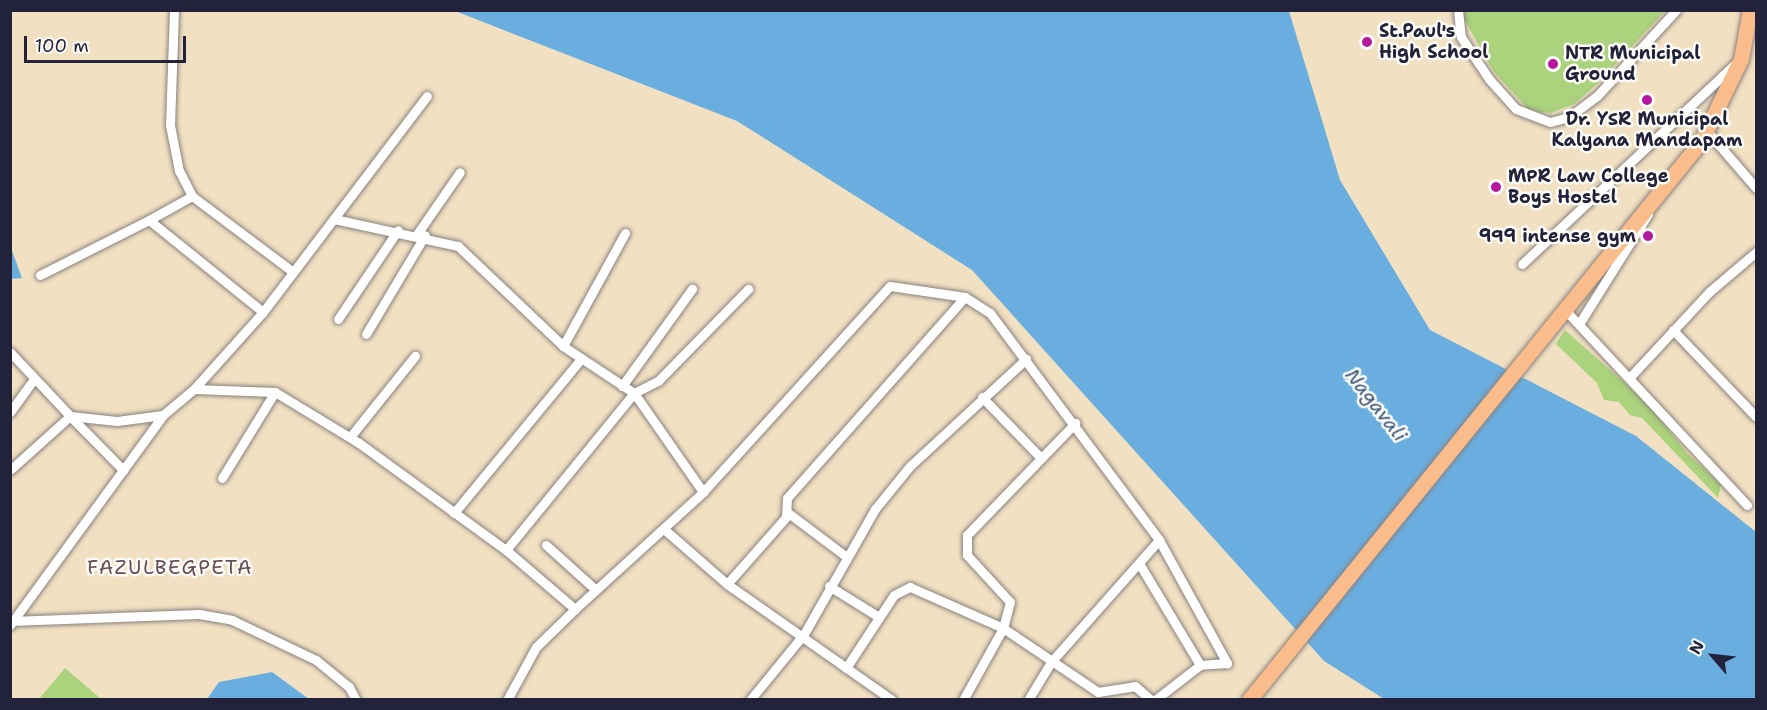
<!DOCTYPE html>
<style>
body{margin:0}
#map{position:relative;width:1767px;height:710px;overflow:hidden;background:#f1e0c2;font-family:"Shantell Sans",sans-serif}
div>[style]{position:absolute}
.green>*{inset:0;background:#abd27c}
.water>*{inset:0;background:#6aaee0}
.roads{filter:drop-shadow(0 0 2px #8a817e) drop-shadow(0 0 2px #8a817e)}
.minor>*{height:9px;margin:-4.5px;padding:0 4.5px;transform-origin:4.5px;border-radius:4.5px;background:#fff}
.primary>*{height:15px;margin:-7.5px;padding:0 7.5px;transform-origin:7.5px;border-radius:7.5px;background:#f9bc8a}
.dots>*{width:16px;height:16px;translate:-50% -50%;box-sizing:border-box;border:3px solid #fdfcf7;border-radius:50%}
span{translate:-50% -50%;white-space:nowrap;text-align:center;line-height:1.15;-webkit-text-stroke:5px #fdfcf7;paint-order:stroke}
.poi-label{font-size:18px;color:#22223b;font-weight:700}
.left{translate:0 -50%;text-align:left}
.right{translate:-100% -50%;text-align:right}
.water-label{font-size:20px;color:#3f5a7d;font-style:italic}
.neighbourhood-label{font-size:20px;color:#674b55;letter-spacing:1.5px}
.frame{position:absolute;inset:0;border:12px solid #22223b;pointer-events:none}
.north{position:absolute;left:1683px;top:626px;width:60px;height:60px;-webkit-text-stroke:4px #fdfcf7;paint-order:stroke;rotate:298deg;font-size:16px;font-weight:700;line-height:24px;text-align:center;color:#22223b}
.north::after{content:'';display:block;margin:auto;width:21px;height:27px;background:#22223b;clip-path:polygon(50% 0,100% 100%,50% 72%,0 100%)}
.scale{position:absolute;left:24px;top:36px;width:162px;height:27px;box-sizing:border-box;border:3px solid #22223b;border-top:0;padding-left:8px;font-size:18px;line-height:21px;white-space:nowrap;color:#22223b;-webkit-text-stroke:4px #fdfcf7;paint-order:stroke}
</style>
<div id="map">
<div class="green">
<i style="clip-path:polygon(1665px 11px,1597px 84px,1574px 104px,1551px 113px,1530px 111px,1494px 72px,1460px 12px)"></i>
<i style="clip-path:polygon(1565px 330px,1645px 401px,1688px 454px,1721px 485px,1718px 498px,1642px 418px,1630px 415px,1619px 402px,1604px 400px,1597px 383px,1556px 344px)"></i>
<i style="clip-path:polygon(65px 668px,101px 699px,39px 699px)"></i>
</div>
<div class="water">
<i style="clip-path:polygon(455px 11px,1289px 11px,1340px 180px,1430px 330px,1636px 436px,1756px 532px,1756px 699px,1384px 699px,1324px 661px,972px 270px,737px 121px)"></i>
<i style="clip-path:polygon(11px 248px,22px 278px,11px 279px)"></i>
<i style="clip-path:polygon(272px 672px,309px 699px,207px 699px,219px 682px)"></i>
</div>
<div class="roads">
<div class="minor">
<i style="left:1458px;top:10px;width:27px;rotate:84deg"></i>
<i style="left:1461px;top:37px;width:50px;rotate:56.3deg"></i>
<i style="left:1489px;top:79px;width:40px;rotate:48deg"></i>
<i style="left:1516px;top:109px;width:36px;rotate:21deg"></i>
<i style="left:1550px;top:122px;width:20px;rotate:-15deg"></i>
<i style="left:1569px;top:117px;width:35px;rotate:-37deg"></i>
<i style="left:1597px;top:96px;width:117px;rotate:-47.4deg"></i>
<i style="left:1706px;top:130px;width:77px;rotate:49.2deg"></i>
<i style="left:192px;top:196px;width:125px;rotate:36.9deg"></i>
<i style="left:334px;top:219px;width:127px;rotate:12.3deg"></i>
<i style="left:458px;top:246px;width:145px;rotate:43.6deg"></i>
<i style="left:563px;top:346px;width:85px;rotate:33.5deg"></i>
<i style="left:634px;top:393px;width:121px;rotate:55.1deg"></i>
<i style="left:149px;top:220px;width:49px;rotate:-29.2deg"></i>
<i style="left:192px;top:196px;width:28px;rotate:-117deg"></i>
<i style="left:179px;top:171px;width:47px;rotate:-101.1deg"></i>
<i style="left:170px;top:125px;width:115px;rotate:-88deg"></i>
<i style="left:417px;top:234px;width:75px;rotate:-55.3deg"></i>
<i style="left:1522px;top:264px;width:292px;rotate:-43.2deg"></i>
<i style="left:40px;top:275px;width:122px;rotate:-26.8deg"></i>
<i style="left:149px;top:220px;width:146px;rotate:38.9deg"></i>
<i style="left:1567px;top:312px;width:264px;rotate:47deg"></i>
<i style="left:338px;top:319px;width:107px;rotate:-56deg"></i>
<i style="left:1579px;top:324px;width:130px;rotate:-57.9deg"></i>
<i style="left:1673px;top:330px;width:120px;rotate:46.3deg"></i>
<i style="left:366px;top:334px;width:115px;rotate:-59.2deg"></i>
<i style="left:563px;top:346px;width:129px;rotate:-61.2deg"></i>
<i style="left:10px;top:352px;width:88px;rotate:46.8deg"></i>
<i style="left:70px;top:416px;width:47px;rotate:6.1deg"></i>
<i style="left:117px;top:421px;width:46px;rotate:-7.4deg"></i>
<i style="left:1631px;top:376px;width:115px;rotate:-47.1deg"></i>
<i style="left:1709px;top:292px;width:62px;rotate:-40.4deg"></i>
<i style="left:622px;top:386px;width:120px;rotate:-54.2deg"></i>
<i style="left:194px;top:389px;width:103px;rotate:-48.1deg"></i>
<i style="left:263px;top:312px;width:271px;rotate:-52.8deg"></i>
<i style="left:982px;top:397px;width:85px;rotate:46deg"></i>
<i style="left:10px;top:412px;width:41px;rotate:-54deg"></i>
<i style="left:350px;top:437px;width:104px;rotate:-51.3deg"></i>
<i style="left:10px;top:470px;width:81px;rotate:-42deg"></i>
<i style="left:70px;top:416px;width:76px;rotate:45.5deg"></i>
<i style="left:222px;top:478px;width:101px;rotate:-58.4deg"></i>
<i style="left:787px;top:512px;width:71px;rotate:37deg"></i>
<i style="left:454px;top:513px;width:200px;rotate:-50.5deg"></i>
<i style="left:665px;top:530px;width:82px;rotate:41.1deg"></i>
<i style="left:727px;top:584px;width:202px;rotate:35.1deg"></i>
<i style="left:546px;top:545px;width:67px;rotate:42deg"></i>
<i style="left:506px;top:550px;width:203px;rotate:-50.8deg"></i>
<i style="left:634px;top:393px;width:27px;rotate:-27deg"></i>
<i style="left:658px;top:381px;width:129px;rotate:-45.6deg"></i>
<i style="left:1140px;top:565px;width:117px;rotate:59deg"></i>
<i style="left:727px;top:584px;width:89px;rotate:-48.6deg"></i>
<i style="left:786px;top:517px;width:19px;rotate:-87deg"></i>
<i style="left:787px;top:498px;width:268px;rotate:-48.5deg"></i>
<i style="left:829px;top:586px;width:59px;rotate:31.8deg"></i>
<i style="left:575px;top:609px;width:173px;rotate:-42.4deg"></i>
<i style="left:703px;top:492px;width:278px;rotate:-47.8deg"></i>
<i style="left:890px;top:286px;width:76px;rotate:8.3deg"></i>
<i style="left:965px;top:297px;width:30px;rotate:33deg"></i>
<i style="left:990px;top:313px;width:283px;rotate:53.3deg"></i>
<i style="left:10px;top:621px;width:189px;rotate:-2.1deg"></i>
<i style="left:199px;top:614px;width:34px;rotate:10deg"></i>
<i style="left:232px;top:620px;width:93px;rotate:25.5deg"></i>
<i style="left:316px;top:660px;width:43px;rotate:39.3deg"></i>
<i style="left:349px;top:687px;width:15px;rotate:62deg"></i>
<i style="left:10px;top:625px;width:260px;rotate:-53.9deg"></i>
<i style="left:163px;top:415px;width:40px;rotate:-40deg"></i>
<i style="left:194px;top:389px;width:81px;rotate:2.1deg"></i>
<i style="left:275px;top:392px;width:98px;rotate:31.3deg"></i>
<i style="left:359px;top:443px;width:182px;rotate:36.1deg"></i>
<i style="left:506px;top:550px;width:91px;rotate:40.5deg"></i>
<i style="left:575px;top:609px;width:54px;rotate:135.7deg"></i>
<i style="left:536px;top:647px;width:60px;rotate:118.7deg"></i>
<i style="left:846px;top:668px;width:87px;rotate:-56.7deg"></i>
<i style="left:894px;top:595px;width:18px;rotate:-27deg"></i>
<i style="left:910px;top:587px;width:102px;rotate:23.8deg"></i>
<i style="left:1003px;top:628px;width:115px;rotate:34deg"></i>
<i style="left:1098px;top:692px;width:37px;rotate:-9deg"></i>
<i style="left:1135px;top:686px;width:21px;rotate:41deg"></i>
<i style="left:750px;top:700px;width:85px;rotate:-50.7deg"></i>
<i style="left:804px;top:634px;width:144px;rotate:-60.4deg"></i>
<i style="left:875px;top:509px;width:55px;rotate:-50.9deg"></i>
<i style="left:910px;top:466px;width:158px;rotate:-42.7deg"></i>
<i style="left:963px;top:700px;width:82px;rotate:-60.9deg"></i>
<i style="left:1003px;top:628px;width:27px;rotate:-75deg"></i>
<i style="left:1010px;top:602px;width:64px;rotate:-132.5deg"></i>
<i style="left:967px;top:555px;width:20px;rotate:-90deg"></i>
<i style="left:967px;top:535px;width:156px;rotate:-46deg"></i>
<i style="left:1028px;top:700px;width:44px;rotate:-58.8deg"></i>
<i style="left:1051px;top:662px;width:163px;rotate:-48.5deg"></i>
<i style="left:1159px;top:540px;width:141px;rotate:61.1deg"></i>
<i style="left:1227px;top:663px;width:27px;rotate:176deg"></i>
<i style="left:1200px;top:665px;width:57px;rotate:142.1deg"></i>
</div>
<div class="primary">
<i style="left:1249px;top:700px;width:719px;rotate:-51.04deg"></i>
<i style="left:1701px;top:141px;width:91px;rotate:-64deg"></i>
<i style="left:1741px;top:59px;width:50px;rotate:-79.6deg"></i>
</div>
</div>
<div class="dots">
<i style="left:1367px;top:42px;background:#b5179e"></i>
<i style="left:1553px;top:64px;background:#b5179e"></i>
<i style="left:1647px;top:100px;background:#b5179e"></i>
<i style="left:1496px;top:187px;background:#b5179e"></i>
<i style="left:1648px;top:236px;background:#b5179e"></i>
</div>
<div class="poi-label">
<span class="left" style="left:1379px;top:42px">St.Paul's<br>High School</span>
<span class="left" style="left:1565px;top:64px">NTR Municipal<br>Ground</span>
<span style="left:1647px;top:130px">Dr. YSR Municipal<br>Kalyana Mandapam</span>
<span class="left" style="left:1508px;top:187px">MPR Law College<br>Boys Hostel</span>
<span class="right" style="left:1636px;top:236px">999 intense gym</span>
</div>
<div class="water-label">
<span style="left:1376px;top:405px;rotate:52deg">Nagavali</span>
</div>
<div class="neighbourhood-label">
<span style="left:170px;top:567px">FAZULBEGPETA</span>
</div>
<div class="frame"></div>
<div class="north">N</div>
<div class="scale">100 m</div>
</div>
